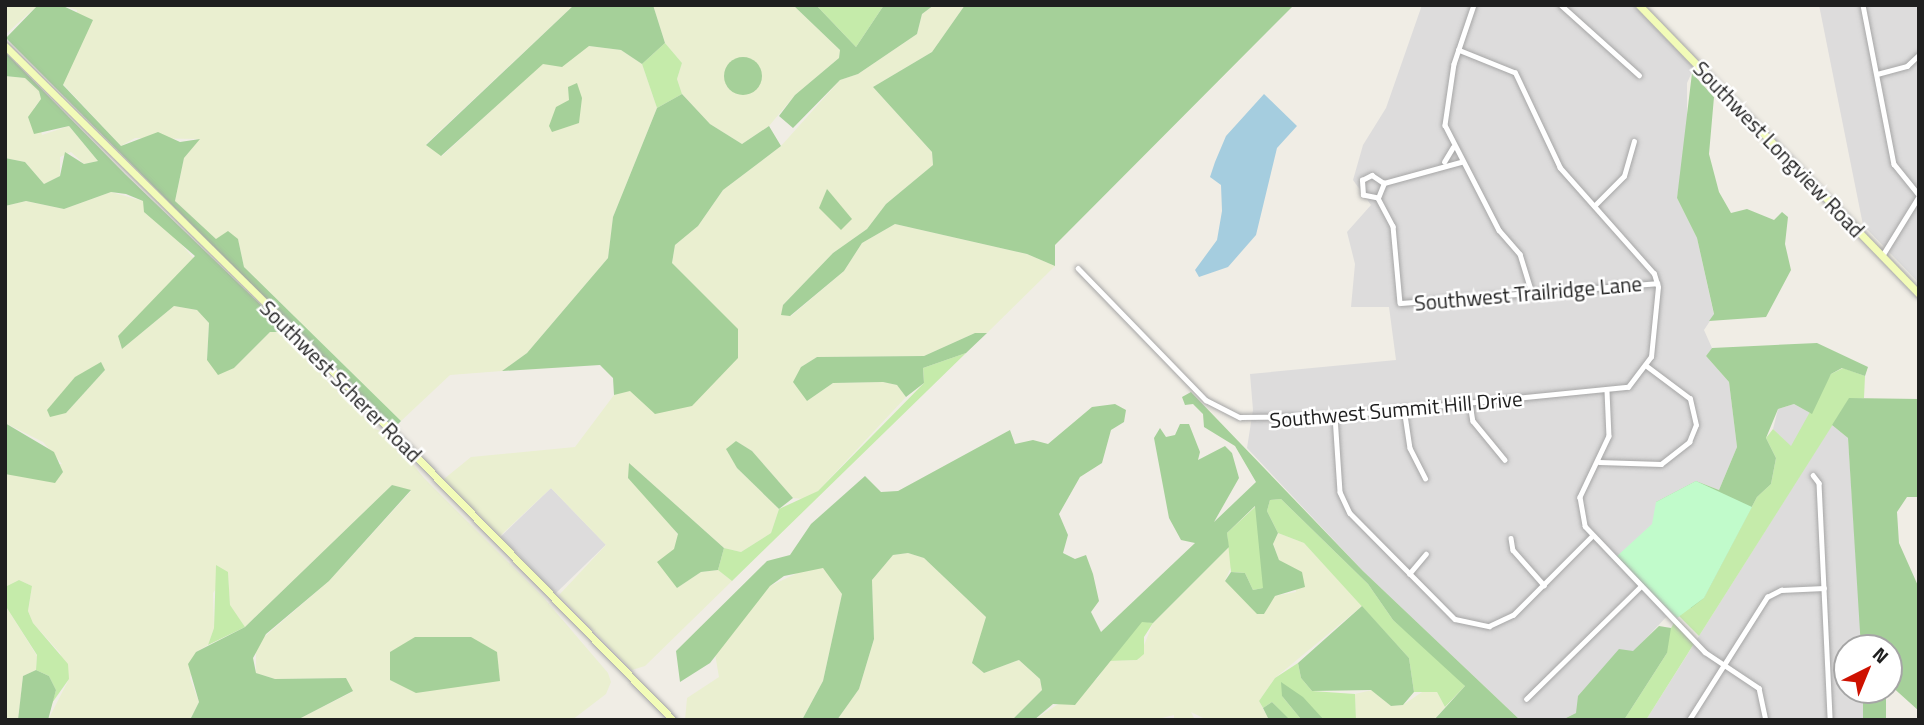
<!DOCTYPE html>
<style>
body{margin:0}
#map{position:relative;width:1924px;height:725px;overflow:hidden;background:#f0ede5;font-family:"Titillium Web",sans-serif}
div>[style]{position:absolute}
.residential>*{inset:0;background:#dddcdc;transform-origin:0 0}
.farmland>*{inset:0;background:#eaefd0}
.grass>*{inset:0;background:#c5ebaa}
.forest>*{inset:0;background:#a5d099;transform-origin:0 0}
.round{border-radius:50%}
.park>*{inset:0;background:#c1fbcb}
.water>*{inset:0;background:#a5cddf}
.roads{filter:drop-shadow(0 0 2px #a6a6a6) drop-shadow(0 0 2px #a6a6a6)}
.street>*{height:4.5px;margin:-2.25px;padding:0 2.25px;transform-origin:2.25px;border-radius:2.25px;background:#fff}
.secondary>*{height:7px;margin:-3.5px;padding:0 3.5px;transform-origin:3.5px;border-radius:3.5px;background:#f2fbb8}
span{translate:-50% -50%;white-space:nowrap;text-align:center;line-height:1.15;-webkit-text-stroke:5px #fff;paint-order:stroke}
.street-label{font-size:21px;color:#1f1f1f}
.frame{position:absolute;inset:0;border:7px solid #1f1f1f;pointer-events:none}
.north{position:absolute;left:1833px;top:634px;width:70px;height:70px;box-sizing:border-box;background:#fff;border:2px solid #a5a5a5;border-radius:50%;rotate:43deg;font-size:19px;font-weight:700;line-height:28px;text-align:center;color:#1f1f1f}
.north::after{content:'';display:block;margin:auto;width:24px;height:32px;background:#ce1100;clip-path:polygon(50% 0,100% 100%,50% 72%,0 100%)}
</style>
<div id="map">
<div class="residential">
<i style="clip-path:polygon(1422px 5px,1633px 5px,1694px 68px,1687px 83px,1687px 137px,1677px 198px,1697px 238px,1714px 315px,1704px 330px,1712px 348px,1706px 356px,1729px 382px,1737px 447px,1719px 490px,1696px 481px,1656px 502px,1657px 526px,1618px 562px,1669px 614px,1576px 713px,1562px 720px,1520px 720px,1363px 571px,1247px 448px,1253px 410px,1250px 374px,1396px 360px,1389px 307px,1351px 307px,1355px 264px,1347px 232px,1371px 205px,1353px 180px,1363px 145px,1386px 108px)"></i>
<i style="clip-path:polygon(1819px 5px,1919px 5px,1919px 283px,1863px 225px)"></i>
<i style="clip-path:polygon(1794px 404px,1812px 414px,1791px 447px,1773px 429px,1778px 409px)"></i>
<i style="clip-path:polygon(1832px 425px,1848px 438px,1861px 632px,1861px 648px,1847px 648px,1847px 690px,1863px 690px,1864px 720px,1646px 720px)"></i>
<i style="left:551px;top:488px;width:79px;height:70px;rotate:46deg"></i>
</div>
<div class="farmland">
<i style="clip-path:polygon(5px 5px,38px 5px,7px 33px)"></i>
<i style="clip-path:polygon(61px 5px,574px 5px,426px 144px,442px 156px,543px 63px,562px 66px,588px 46px,621px 50px,642px 64px,657px 108px,613px 217px,608px 258px,527px 353px,502px 371px,450px 375px,401px 421px,244px 267px,238px 239px,216px 239px,175px 201px,184px 158px,199px 139px,135px 138px,121px 146px,63px 84px,74px 58px,77px 10px)"></i>
<i style="clip-path:polygon(653px 5px,793px 5px,840px 50px,839px 58px,795px 95px,769px 126px,742px 144px,710px 124px,682px 94px,677px 79px,682px 63px,665px 43px)"></i>
<i style="clip-path:polygon(934px 5px,965px 5px,932px 52px,873px 87px,932px 152px,933px 165px,886px 204px,867px 229px,833px 253px,783px 305px,782px 314px,791px 316px,844px 271px,862px 243px,895px 224px,1027px 254px,1055px 266px,987px 333px,975px 333px,924px 356px,817px 357px,801px 367px,807px 401px,833px 383px,883px 382px,897px 385px,906px 397px,818px 491px,803px 499px,793px 498px,752px 451px,736px 441px,737px 468px,779px 509px,771px 533px,741px 552px,724px 548px,630px 464px,678px 535px,677px 588px,701px 572px,718px 570px,732px 581px,645px 666px,632px 670px,559px 595px,606px 545px,551px 488px,500px 536px,444px 479px,471px 457px,575px 447px,614px 395px,738px 330px,672px 263px,675px 245px,698px 226px,723px 190px,781px 146px,840px 80px,858px 74px,917px 34px,922px 14px)"></i>
<i style="clip-path:polygon(5px 76px,25px 78px,39px 90px,41px 99px,34px 108px,42px 135px,69px 126px,98px 161px,84px 164px,71px 152px,60px 157px,60px 176px,44px 184px,25px 162px,5px 158px)"></i>
<i style="clip-path:polygon(evenodd,111px 192px,143px 201px,196px 261px,118px 336px,122px 349px,174px 306px,197px 310px,209px 323px,207px 360px,234px 368px,270px 332px,289px 332px,303px 354px,375px 429px,387px 433px,424px 478px,543px 597px,608px 673px,611px 682px,606px 694px,572px 720px,297px 720px,352px 692px,346px 678px,275px 679px,256px 673px,256px 644px,329px 581px,411px 491px,392px 485px,245px 627px,230px 606px,228px 572px,213px 593px,214px 628px,208px 645px,196px 652px,190px 678px,199px 702px,190px 720px,48px 720px,69px 679px,60px 653px,33px 623px,28px 611px,32px 586px,19px 580px,5px 587px,5px 474px,62px 464px,43px 442px,5px 423px,5px 206px,26px 201px,64px 209px,111px 192px,105px 370px,66px 413px,75px 377px,105px 370px)"></i>
<i style="clip-path:polygon(1278px 533px,1304px 543px,1362px 606px,1275px 678px,1259px 701px,1269px 720px,1207px 720px,1191px 712px,1195px 720px,1174px 720px,1174px 715px,1154px 720px,1034px 720px,1098px 678px,1108px 661px,1138px 660px,1153px 623px,1229px 547px,1234px 560px,1225px 581px,1264px 614px,1274px 596px,1296px 592px,1291px 570px,1279px 560px,1273px 543px)"></i>
<i style="clip-path:polygon(908px 553px,924px 558px,986px 617px,973px 664px,984px 673px,1019px 660px,1040px 679px,1042px 690px,1012px 720px,837px 720px,859px 689px,874px 639px,872px 580px,893px 555px)"></i>
<i style="clip-path:polygon(808px 568px,823px 568px,833px 576px,842px 594px,823px 681px,802px 720px,685px 720px,687px 698px,719px 677px,715px 654px,721px 643px,770px 586px)"></i>
<i style="clip-path:polygon(5px 605px,37px 656px,36px 670px,23px 676px,18px 720px,5px 720px)"></i>
<i style="clip-path:polygon(1428px 688px,1437px 692px,1445px 707px,1434px 720px,1356px 720px,1355px 694px,1372px 690px,1391px 706px,1403px 705px)"></i>
</div>
<div class="grass">
<i style="clip-path:polygon(816px 5px,884px 5px,856px 47px)"></i>
<i style="clip-path:polygon(665px 43px,682px 63px,677px 79px,682px 94px,657px 108px,642px 64px)"></i>
<i style="clip-path:polygon(966px 353px,732px 581px,718px 570px,724px 548px,741px 552px,771px 533px,779px 509px,818px 491px,924px 383px,923px 368px)"></i>
<i style="clip-path:polygon(1843px 368px,1865px 376px,1864px 398px,1849px 399px,1699px 636px,1678px 615px,1704px 598px,1757px 497px,1771px 484px,1776px 458px,1766px 438px,1773px 429px,1791px 446px,1831px 374px)"></i>
<i style="clip-path:polygon(1281px 499px,1368px 584px,1393px 620px,1457px 675px,1465px 686px,1445px 707px,1437px 692px,1414px 692px,1409px 658px,1304px 543px,1278px 533px,1267px 511px,1270px 500px)"></i>
<i style="clip-path:polygon(1256px 506px,1264px 563px,1263px 588px,1253px 590px,1245px 573px,1231px 572px,1227px 533px)"></i>
<i style="clip-path:polygon(216px 565px,228px 572px,230px 605px,245px 627px,208px 645px,214px 628px)"></i>
<i style="clip-path:polygon(19px 580px,32px 586px,28px 611px,33px 623px,68px 664px,69px 679px,52px 703px,56px 690px,49px 676px,36px 670px,37px 655px,5px 605px,5px 587px)"></i>
<i style="clip-path:polygon(1142px 621px,1153px 623px,1144px 637px,1144px 654px,1137px 660px,1108px 661px)"></i>
<i style="clip-path:polygon(1675px 621px,1695px 642px,1646px 720px,1624px 720px,1667px 653px,1665px 639px)"></i>
<i style="clip-path:polygon(1298px 663px,1301px 678px,1312px 691px,1355px 694px,1356px 720px,1324px 720px,1282px 696px,1300px 718px,1288px 719px,1272px 702px,1263px 708px,1259px 701px,1275px 678px)"></i>
</div>
<div class="forest">
<i style="clip-path:polygon(38px 5px,61px 5px,93px 20px,63px 85px,121px 146px,158px 132px,180px 142px,200px 139px,184px 158px,175px 201px,216px 239px,228px 231px,238px 239px,244px 267px,401px 421px,394px 428px,6px 38px)"></i>
<i style="clip-path:polygon(574px 5px,653px 5px,665px 43px,642px 64px,621px 50px,589px 46px,562px 67px,543px 64px,441px 156px,426px 145px)"></i>
<i style="clip-path:polygon(793px 5px,816px 5px,856px 47px,884px 5px,934px 5px,922px 14px,917px 34px,858px 74px,840px 80px,793px 128px,779px 116px,795px 95px,839px 58px,840px 50px)"></i>
<i style="clip-path:polygon(965px 5px,1294px 5px,1055px 245px,1055px 266px,1027px 254px,895px 224px,862px 243px,844px 271px,790px 316px,781px 315px,783px 305px,833px 253px,867px 229px,886px 204px,933px 165px,932px 152px,873px 87px,932px 52px)"></i>
<i style="clip-path:polygon(5px 52px,125px 174px,289px 332px,270px 332px,234px 368px,218px 375px,207px 360px,209px 323px,197px 310px,174px 306px,122px 349px,118px 336px,195px 256px,144px 212px,143px 201px,126px 194px,111px 192px,64px 209px,26px 201px,5px 206px,5px 158px,25px 162px,44px 184px,60px 176px,65px 152px,84px 164px,98px 161px,69px 126px,34px 134px,28px 117px,41px 99px,39px 91px,25px 78px,5px 76px)"></i>
<i class="round" style="left:724px;top:57px;width:38px;height:38px"></i>
<i style="clip-path:polygon(1692px 73px,1714px 97px,1709px 154px,1719px 192px,1731px 213px,1747px 209px,1774px 220px,1782px 212px,1788px 217px,1785px 244px,1791px 270px,1766px 317px,1709px 321px,1714px 314px,1697px 238px,1677px 198px)"></i>
<i style="clip-path:polygon(577px 83px,582px 98px,579px 123px,552px 132px,549px 126px,556px 107px,569px 100px,568px 87px)"></i>
<i style="clip-path:polygon(682px 94px,710px 124px,742px 144px,769px 126px,781px 146px,723px 190px,698px 226px,675px 245px,672px 263px,738px 329px,738px 358px,692px 406px,655px 414px,630px 391px,614px 395px,613px 378px,600px 365px,502px 371px,527px 353px,608px 258px,613px 217px,657px 108px)"></i>
<i style="clip-path:polygon(827px 189px,852px 219px,841px 230px,819px 208px)"></i>
<i style="clip-path:polygon(975px 333px,987px 333px,966px 353px,923px 368px,924px 383px,906px 397px,897px 385px,883px 382px,833px 383px,807px 401px,793px 382px,801px 367px,817px 357px,924px 356px)"></i>
<i style="clip-path:polygon(1817px 343px,1868px 367px,1865px 376px,1842px 368px,1831px 374px,1812px 414px,1794px 404px,1778px 409px,1766px 438px,1776px 458px,1771px 484px,1757px 497px,1704px 598px,1691px 608px,1656px 502px,1696px 481px,1719px 490px,1737px 447px,1729px 382px,1706px 356px,1712px 348px)"></i>
<i style="clip-path:polygon(101px 362px,105px 370px,66px 413px,50px 417px,47px 410px,75px 377px)"></i>
<i style="clip-path:polygon(1191px 392px,1363px 571px,1520px 720px,1434px 720px,1465px 686px,1393px 620px,1368px 584px,1281px 499px,1270px 500px,1267px 511px,1278px 533px,1273px 544px,1279px 560px,1302px 572px,1305px 587px,1275px 596px,1264px 614px,1257px 614px,1225px 581px,1231px 572px,1245px 573px,1253px 590px,1263px 588px,1255px 506px,1227px 533px,1229px 547px,1153px 623px,1142px 622px,1075px 705px,1053px 704px,1034px 720px,1012px 720px,1042px 690px,1040px 679px,1019px 660px,984px 673px,972px 663px,986px 617px,924px 558px,908px 553px,893px 555px,872px 580px,874px 639px,859px 689px,837px 720px,802px 720px,823px 681px,842px 594px,823px 568px,784px 576px,770px 586px,710px 663px,680px 682px,676px 651px,767px 561px,790px 555px,811px 524px,865px 476px,881px 492px,898px 491px,1010px 430px,1015px 444px,1033px 440px,1048px 444px,1092px 407px,1115px 404px,1126px 410px,1124px 422px,1111px 430px,1102px 463px,1080px 477px,1059px 514px,1068px 535px,1063px 553px,1075px 559px,1086px 555px,1093px 574px,1099px 601px,1091px 612px,1101px 632px,1195px 543px,1181px 540px,1169px 518px,1154px 438px,1160px 428px,1166px 437px,1175px 435px,1180px 424px,1189px 424px,1200px 452px,1198px 460px,1225px 446px,1232px 453px,1239px 478px,1214px 522px,1256px 482px,1235px 446px,1204px 427px,1203px 414px,1193px 404px,1185px 405px,1182px 397px)"></i>
<i style="clip-path:polygon(1849px 398px,1919px 399px,1919px 497px,1907px 497px,1897px 512px,1899px 543px,1919px 588px,1919px 711px,1889px 684px,1889px 648px,1861px 648px,1848px 438px,1832px 425px)"></i>
<i style="clip-path:polygon(5px 423px,54px 452px,63px 472px,55px 483px,5px 474px)"></i>
<i style="clip-path:polygon(736px 441px,752px 451px,793px 498px,779px 509px,737px 468px,726px 449px)"></i>
<i style="clip-path:polygon(629px 463px,724px 548px,718px 570px,701px 572px,677px 588px,657px 562px,674px 549px,678px 534px,628px 478px)"></i>
<i style="clip-path:polygon(392px 485px,411px 490px,329px 581px,266px 634px,253px 658px,256px 673px,275px 679px,346px 678px,353px 691px,297px 720px,190px 720px,199px 702px,188px 664px,196px 652px,245px 627px)"></i>
<i style="clip-path:polygon(1362px 606px,1409px 658px,1414px 692px,1403px 705px,1391px 706px,1371px 690px,1312px 691px,1301px 678px,1298px 663px)"></i>
<i style="clip-path:polygon(1659px 626px,1671px 628px,1667px 653px,1624px 720px,1562px 720px,1576px 713px,1578px 696px,1619px 649px,1633px 651px)"></i>
<i style="clip-path:polygon(415px 637px,471px 637px,497px 652px,500px 681px,416px 693px,390px 680px,390px 652px)"></i>
<i style="clip-path:polygon(36px 670px,49px 676px,56px 690px,48px 720px,18px 720px,23px 676px)"></i>
<i style="clip-path:polygon(1281px 682px,1303px 697px,1324px 720px,1269px 720px,1263px 708px,1272px 702px,1288px 718px,1300px 718px,1282px 696px)"></i>
<i style="left:1863px;top:690px;width:23px;height:30px"></i>
</div>
<div class="park">
<i style="clip-path:polygon(1696px 481px,1752px 507px,1704px 598px,1677px 618px,1616px 557px,1652px 524px,1656px 502px)"></i>
</div>
<div class="water">
<i style="clip-path:polygon(1264px 94px,1297px 126px,1277px 148px,1256px 235px,1228px 267px,1199px 277px,1195px 270px,1217px 240px,1222px 211px,1221px 185px,1210px 177px,1215px 162px,1226px 136px)"></i>
</div>
<div class="roads">
<div class="street">
<i style="left:1474px;top:5px;width:62px;rotate:108.7deg"></i>
<i style="left:1454px;top:64px;width:62px;rotate:98.4deg"></i>
<i style="left:1445px;top:125px;width:118px;rotate:62.8deg"></i>
<i style="left:1499px;top:230px;width:32px;rotate:49deg"></i>
<i style="left:1520px;top:254px;width:41px;rotate:72.9deg"></i>
<i style="left:1561px;top:5px;width:105px;rotate:41.9deg"></i>
<i style="left:1863px;top:5px;width:162px;rotate:79deg"></i>
<i style="left:1894px;top:164px;width:40px;rotate:51deg"></i>
<i style="left:1877px;top:74px;width:31px;rotate:-15deg"></i>
<i style="left:1907px;top:66px;width:16px;rotate:-43deg"></i>
<i style="left:1444px;top:162px;width:17px;rotate:-59deg"></i>
<i style="left:1384px;top:183px;width:80px;rotate:-15.3deg"></i>
<i style="left:1378px;top:198px;width:32px;rotate:62deg"></i>
<i style="left:1393px;top:226px;width:77px;rotate:84.8deg"></i>
<i style="left:1400px;top:303px;width:258px;rotate:-4.4deg"></i>
<i style="left:1378px;top:198px;width:15px;rotate:-169deg"></i>
<i style="left:1363px;top:195px;width:15px;rotate:-94deg"></i>
<i style="left:1362px;top:180px;width:11px;rotate:-27deg"></i>
<i style="left:1372px;top:175px;width:14px;rotate:34deg"></i>
<i style="left:1378px;top:198px;width:16px;rotate:-68deg"></i>
<i style="left:1594px;top:206px;width:42px;rotate:-45deg"></i>
<i style="left:1624px;top:176px;width:36px;rotate:-74deg"></i>
<i style="left:1882px;top:256px;width:70px;rotate:-58.3deg"></i>
<i style="left:1078px;top:268px;width:184px;rotate:45.9deg"></i>
<i style="left:1206px;top:400px;width:38px;rotate:27deg"></i>
<i style="left:1240px;top:417px;width:95px;rotate:-0.6deg"></i>
<i style="left:1335px;top:416px;width:294px;rotate:-5.7deg"></i>
<i style="left:1628px;top:387px;width:38px;rotate:-53deg"></i>
<i style="left:1651px;top:357px;width:70px;rotate:-84.3deg"></i>
<i style="left:1658px;top:287px;width:14px;rotate:-107deg"></i>
<i style="left:1654px;top:274px;width:142px;rotate:-131.6deg"></i>
<i style="left:1560px;top:168px;width:105px;rotate:-115.3deg"></i>
<i style="left:1515px;top:73px;width:61px;rotate:-158deg"></i>
<i style="left:1607px;top:391px;width:45px;rotate:87.5deg"></i>
<i style="left:1609px;top:436px;width:68px;rotate:115.4deg"></i>
<i style="left:1580px;top:497px;width:29px;rotate:80deg"></i>
<i style="left:1585px;top:526px;width:174px;rotate:46.4deg"></i>
<i style="left:1705px;top:652px;width:65px;rotate:33.7deg"></i>
<i style="left:1759px;top:688px;width:33px;rotate:78deg"></i>
<i style="left:1470px;top:403px;width:18px;rotate:81deg"></i>
<i style="left:1473px;top:421px;width:50px;rotate:50.6deg"></i>
<i style="left:1404px;top:408px;width:40px;rotate:81.5deg"></i>
<i style="left:1410px;top:448px;width:34px;rotate:63deg"></i>
<i style="left:1335px;top:416px;width:76px;rotate:86.2deg"></i>
<i style="left:1340px;top:492px;width:23px;rotate:65deg"></i>
<i style="left:1350px;top:513px;width:149px;rotate:45.3deg"></i>
<i style="left:1455px;top:619px;width:35px;rotate:12deg"></i>
<i style="left:1489px;top:626px;width:26px;rotate:-25deg"></i>
<i style="left:1513px;top:615px;width:110px;rotate:-45deg"></i>
<i style="left:1599px;top:462px;width:62px;rotate:1.8deg"></i>
<i style="left:1661px;top:464px;width:36px;rotate:-38deg"></i>
<i style="left:1689px;top:442px;width:18px;rotate:-68deg"></i>
<i style="left:1696px;top:425px;width:27px;rotate:-103deg"></i>
<i style="left:1690px;top:399px;width:55px;rotate:-143.1deg"></i>
<i style="left:1813px;top:475px;width:10px;rotate:53deg"></i>
<i style="left:1819px;top:483px;width:237px;rotate:87.3deg"></i>
<i style="left:1511px;top:538px;width:12px;rotate:81deg"></i>
<i style="left:1513px;top:550px;width:47px;rotate:48.5deg"></i>
<i style="left:1409px;top:574px;width:26px;rotate:-50deg"></i>
<i style="left:1526px;top:699px;width:161px;rotate:-44.5deg"></i>
<i style="left:1689px;top:720px;width:146px;rotate:-57.6deg"></i>
<i style="left:1767px;top:597px;width:16px;rotate:-27deg"></i>
<i style="left:1781px;top:590px;width:43px;rotate:-2.7deg"></i>
</div>
<div class="secondary">
<i style="left:1639px;top:5px;width:402px;rotate:45.9deg"></i>
<i style="left:5px;top:46px;width:383px;rotate:44.6deg"></i>
<i style="left:278px;top:315px;width:566px;rotate:45.72deg"></i>
</div>
</div>
<div class="street-label">
<span style="left:1779px;top:149px;rotate:46deg">Southwest Longview Road</span>
<span style="left:1528px;top:293px;rotate:-5deg">Southwest Trailridge Lane</span>
<span style="left:341px;top:381px;rotate:45deg">Southwest Scherer Road</span>
<span style="left:1396px;top:409px;rotate:-5deg">Southwest Summit Hill Drive</span>
</div>
<div class="frame"></div>
<div class="north">N</div>
</div>
